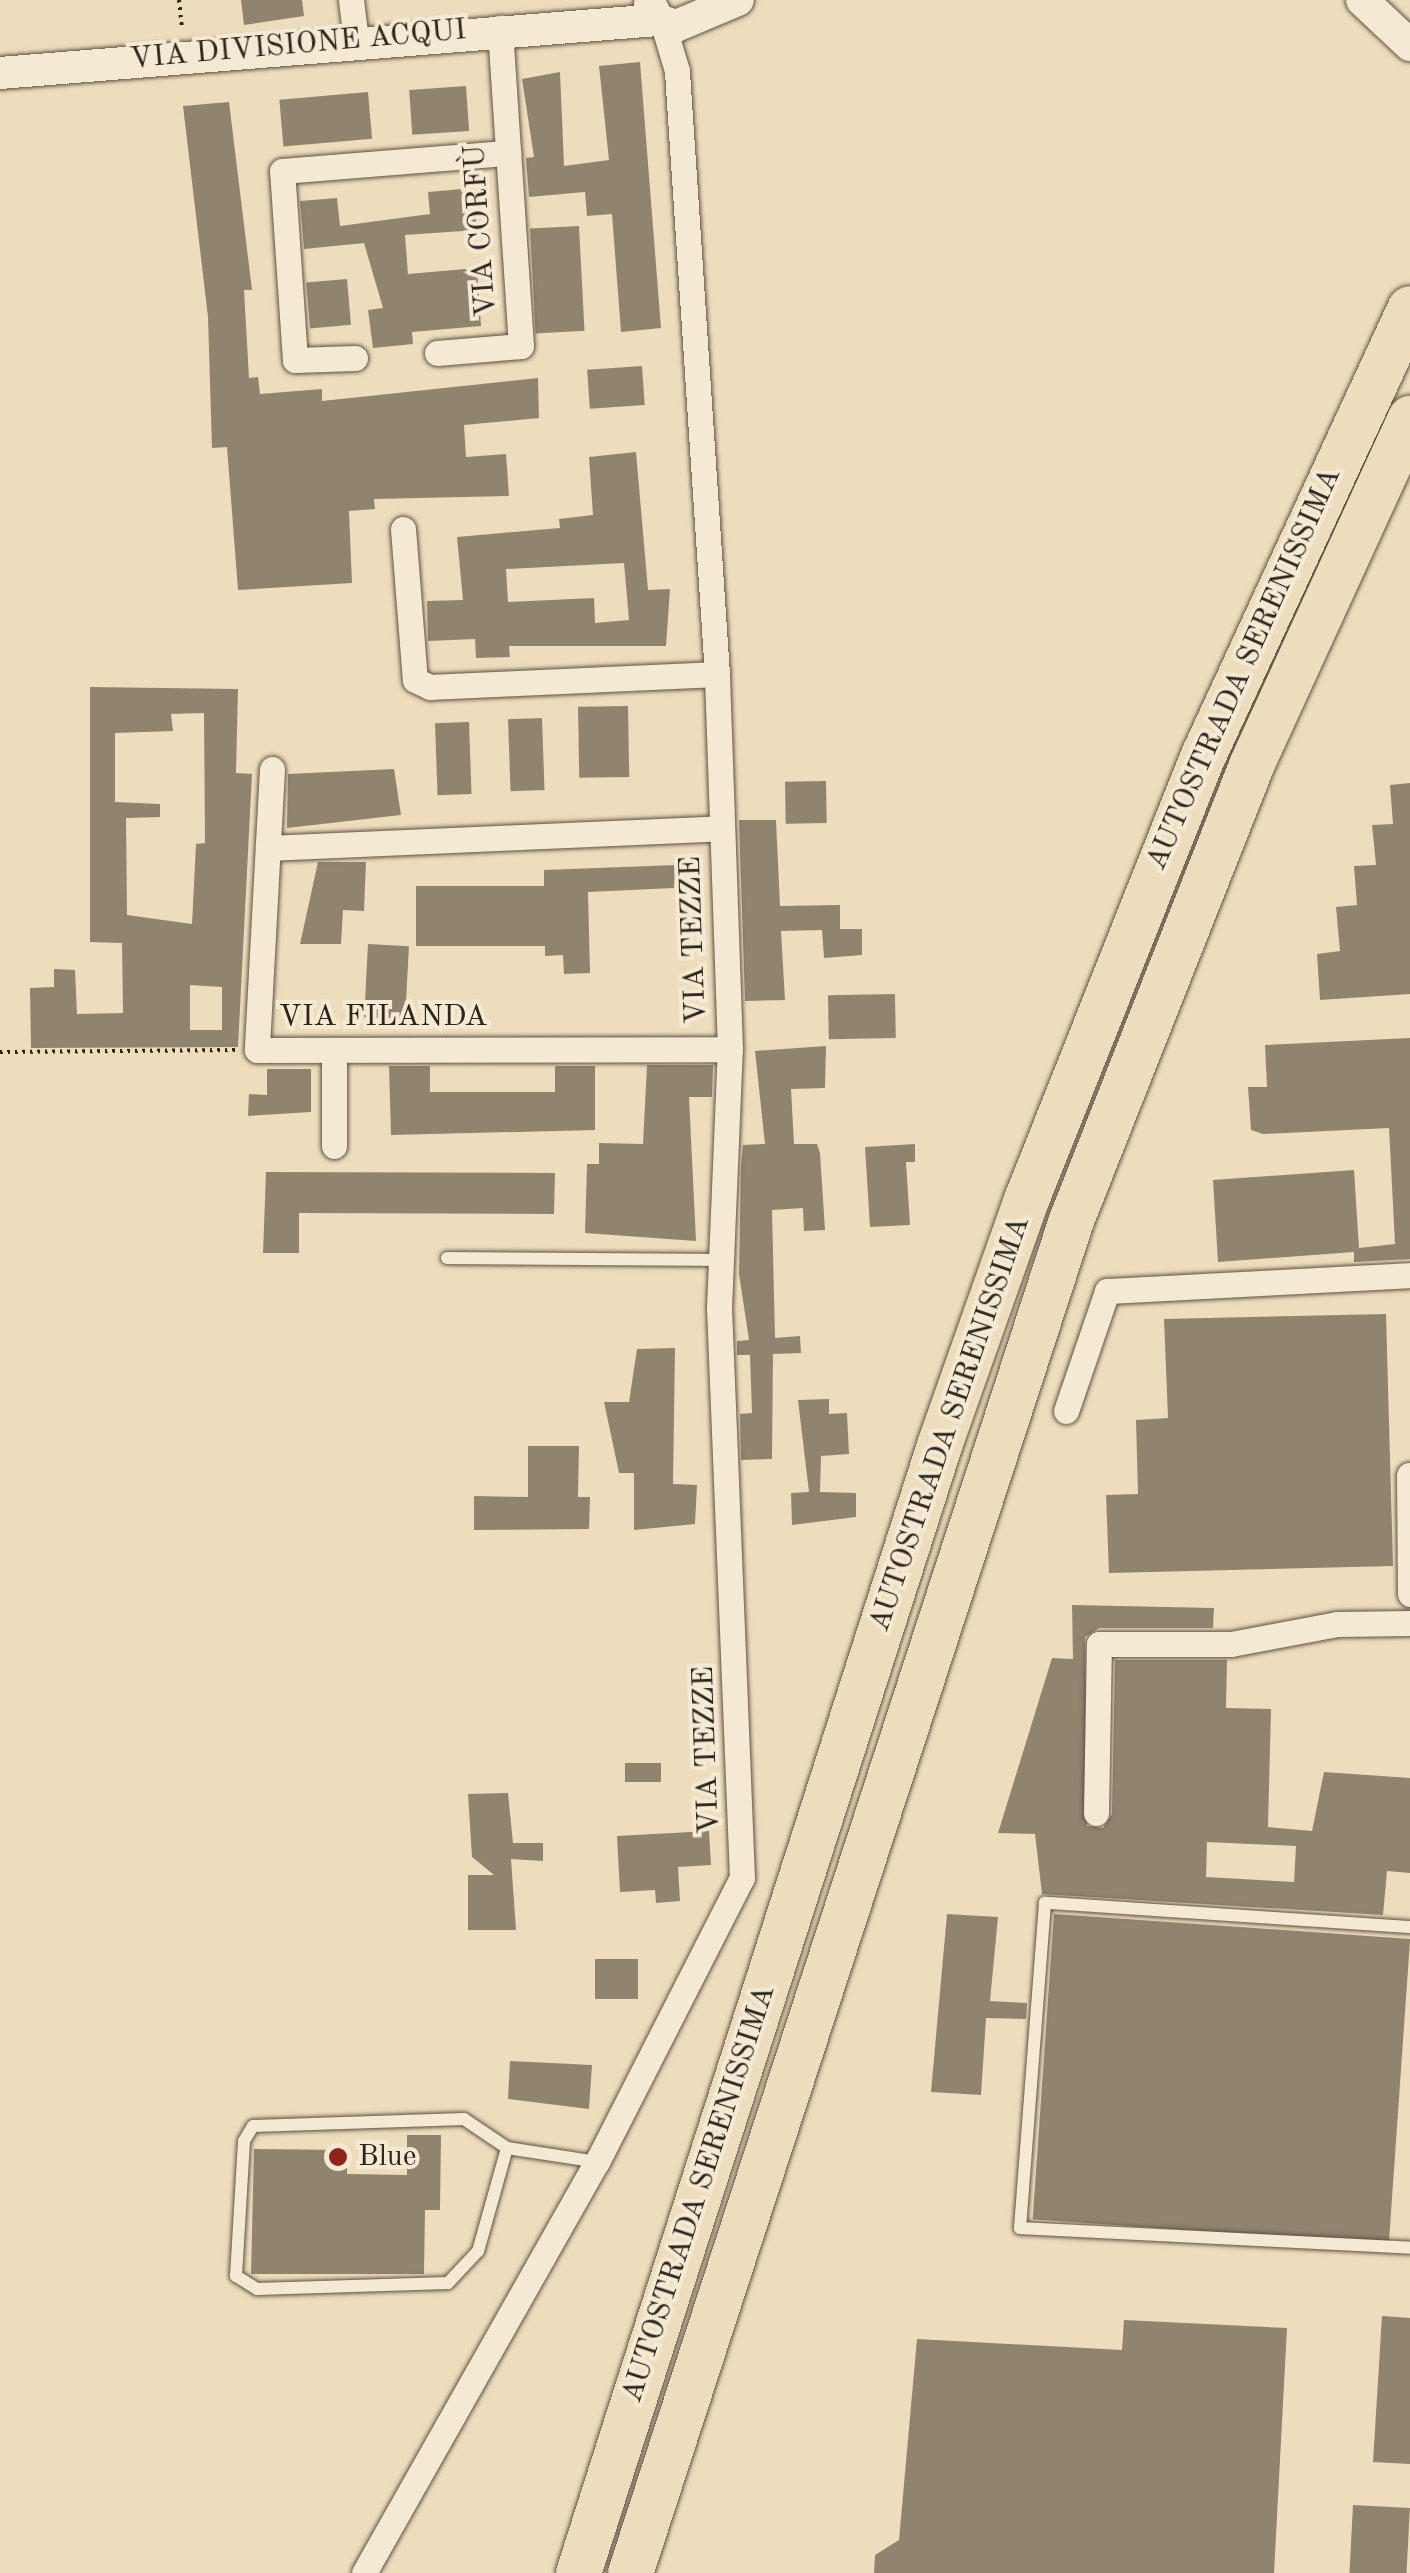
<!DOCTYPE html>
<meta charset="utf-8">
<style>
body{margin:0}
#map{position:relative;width:1410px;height:2573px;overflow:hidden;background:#eeddbc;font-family:"Old Standard TT",serif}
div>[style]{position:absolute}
.building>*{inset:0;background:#91846f;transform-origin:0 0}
.path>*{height:4px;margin-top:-2px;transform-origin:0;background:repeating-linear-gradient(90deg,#2d241b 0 2.5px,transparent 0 7.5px)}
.roads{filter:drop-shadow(0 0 2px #5d5243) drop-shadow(0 0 2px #5d5243)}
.service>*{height:12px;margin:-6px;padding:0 6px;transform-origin:6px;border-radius:6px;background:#f4e9d3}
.minor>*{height:25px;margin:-12.5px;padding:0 12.5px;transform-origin:12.5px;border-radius:12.5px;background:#f4e9d3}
.tertiary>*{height:32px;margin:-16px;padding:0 16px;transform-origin:16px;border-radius:16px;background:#f4e9d3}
.motorway>*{height:45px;margin:-22.5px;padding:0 22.5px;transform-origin:22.5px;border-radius:22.5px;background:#eeddbc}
.dots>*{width:28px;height:28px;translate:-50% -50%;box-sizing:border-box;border:5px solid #f4e9d3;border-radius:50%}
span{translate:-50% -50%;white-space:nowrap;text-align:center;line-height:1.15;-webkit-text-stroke:8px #f4e9d3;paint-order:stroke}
.street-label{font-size:30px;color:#2d241b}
.poi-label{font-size:30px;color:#2d241b}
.left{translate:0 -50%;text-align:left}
</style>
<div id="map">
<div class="building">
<i style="clip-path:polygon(241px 0,302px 0,304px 16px,244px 25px)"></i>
<i style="clip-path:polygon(640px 62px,661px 328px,621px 332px,612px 214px,587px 216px,585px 192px,529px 197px,526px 158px,534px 157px,522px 79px,560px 72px,564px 166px,609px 160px,599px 66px)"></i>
<i style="left:466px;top:86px;width:45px;height:57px;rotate:86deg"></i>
<i style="left:368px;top:92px;width:47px;height:89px;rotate:85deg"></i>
<i style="clip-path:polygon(229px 102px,252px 290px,244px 290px,249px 378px,258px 377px,260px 394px,322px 389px,322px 401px,538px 378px,539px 418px,464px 425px,466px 457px,506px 454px,509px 496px,374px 499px,375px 509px,349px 511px,352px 583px,238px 590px,227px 447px,212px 448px,208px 317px,183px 106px)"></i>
<i style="clip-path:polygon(473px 188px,477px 230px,405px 235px,408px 274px,477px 268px,481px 326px,412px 332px,413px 344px,373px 348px,368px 310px,383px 308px,364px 243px,304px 249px,300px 201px,337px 198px,340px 226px,430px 214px,428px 192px)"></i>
<i style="left:579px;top:226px;width:105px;height:49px;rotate:87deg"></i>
<i style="left:347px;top:279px;width:46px;height:41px;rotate:85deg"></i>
<i style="left:642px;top:366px;width:39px;height:55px;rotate:86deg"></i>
<i style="clip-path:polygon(evenodd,636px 452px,648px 590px,670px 589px,666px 646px,509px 646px,510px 657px,476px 658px,475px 639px,428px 641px,427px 601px,463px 600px,457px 537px,560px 528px,559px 519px,593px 515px,589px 457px,636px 452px,624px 563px,629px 620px,595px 623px,594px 598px,508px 602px,506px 569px,624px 563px)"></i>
<i style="clip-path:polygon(evenodd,90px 687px,238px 689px,236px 773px,252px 774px,238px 1047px,31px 1048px,30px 988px,54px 987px,54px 969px,75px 970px,77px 1014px,123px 1013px,122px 943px,90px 942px,90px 687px,204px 713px,205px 843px,196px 844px,192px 924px,127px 915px,126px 818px,160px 817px,160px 804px,115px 802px,115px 733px,173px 731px,171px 714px,204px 713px,90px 687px,190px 985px,222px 987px,222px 1030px,190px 1030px,190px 985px)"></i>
<i style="left:628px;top:706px;width:71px;height:50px;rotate:89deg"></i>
<i style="left:542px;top:718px;width:72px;height:34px;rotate:88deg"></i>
<i style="left:469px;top:722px;width:72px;height:34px;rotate:88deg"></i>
<i style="clip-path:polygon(394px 769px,401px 815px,287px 828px,288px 774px)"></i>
<i style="left:826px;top:781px;width:42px;height:41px;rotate:89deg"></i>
<i style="clip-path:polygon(1410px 783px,1410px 994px,1320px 1000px,1317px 954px,1340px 951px,1336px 907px,1357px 905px,1354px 866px,1376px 865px,1372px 825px,1393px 824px,1390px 785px)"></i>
<i style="clip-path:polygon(739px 820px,776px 820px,780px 906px,840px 905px,840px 929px,862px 929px,862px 955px,824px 958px,822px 930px,781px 931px,785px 1000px,745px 1001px)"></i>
<i style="clip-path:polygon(318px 862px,366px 862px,364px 911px,343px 910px,341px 944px,300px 944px)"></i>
<i style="clip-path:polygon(676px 865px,674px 888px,588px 892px,590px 973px,564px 974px,563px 955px,545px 956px,545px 946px,416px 946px,416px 886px,544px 886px,544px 870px)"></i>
<i style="left:368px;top:944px;width:41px;height:73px;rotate:3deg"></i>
<i style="left:895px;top:994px;width:44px;height:67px;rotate:89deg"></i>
<i style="clip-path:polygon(1410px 1038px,1410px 1259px,1354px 1262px,1354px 1252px,1218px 1262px,1213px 1180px,1354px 1170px,1359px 1248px,1395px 1244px,1389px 1128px,1263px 1134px,1251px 1130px,1248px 1087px,1267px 1087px,1265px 1045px)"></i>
<i style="clip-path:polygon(826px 1046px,825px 1088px,791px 1089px,794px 1144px,817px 1144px,820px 1153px,825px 1230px,804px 1231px,803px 1208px,772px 1210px,775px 1338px,800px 1336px,801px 1353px,773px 1354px,772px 1459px,741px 1460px,740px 1414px,752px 1413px,750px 1355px,737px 1355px,737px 1341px,749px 1340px,739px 1274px,741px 1166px,743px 1145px,765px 1144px,755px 1051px)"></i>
<i style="clip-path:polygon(647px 1065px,713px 1065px,712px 1097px,689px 1097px,696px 1241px,585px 1233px,587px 1164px,599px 1164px,599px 1143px,643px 1144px)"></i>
<i style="clip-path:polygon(389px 1066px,430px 1066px,430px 1092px,555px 1092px,555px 1066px,595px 1066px,595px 1130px,391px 1135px)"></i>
<i style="clip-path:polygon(267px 1069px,311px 1069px,311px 1112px,248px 1116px,249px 1094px,267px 1095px)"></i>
<i style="clip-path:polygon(915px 1144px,915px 1162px,906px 1162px,910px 1225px,870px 1227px,865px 1147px)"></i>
<i style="clip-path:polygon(266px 1172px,555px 1173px,554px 1214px,299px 1213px,299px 1253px,263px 1253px)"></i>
<i style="clip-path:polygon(1386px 1314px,1393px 1566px,1109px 1573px,1106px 1495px,1138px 1494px,1136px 1420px,1168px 1418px,1164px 1319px)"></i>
<i style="clip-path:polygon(675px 1348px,673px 1484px,697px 1485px,695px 1524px,634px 1530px,634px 1473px,619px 1473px,604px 1402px,629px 1402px,637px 1349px)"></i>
<i style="clip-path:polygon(829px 1399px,829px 1414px,847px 1413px,849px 1454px,821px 1456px,820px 1492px,856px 1493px,856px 1517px,792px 1525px,791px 1493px,809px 1492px,798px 1400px)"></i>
<i style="clip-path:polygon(528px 1446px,579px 1446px,578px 1497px,590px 1497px,589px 1529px,474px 1530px,474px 1496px,528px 1497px)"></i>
<i style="clip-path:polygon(evenodd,1072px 1605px,1214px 1608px,1213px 1628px,1099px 1628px,1085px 1637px,1087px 1826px,1103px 1828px,1112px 1814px,1115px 1660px,1227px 1660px,1226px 1708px,1271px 1709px,1268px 1827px,1312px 1831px,1324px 1772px,1410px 1778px,1410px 1873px,1387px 1871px,1383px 1915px,1042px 1894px,1035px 1834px,998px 1833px,1052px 1658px,1073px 1659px,1072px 1605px,1207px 1842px,1296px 1846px,1294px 1882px,1206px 1877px,1207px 1842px)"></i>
<i style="left:625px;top:1763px;width:36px;height:19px"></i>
<i style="clip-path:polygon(508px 1793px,513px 1843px,543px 1843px,543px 1861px,511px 1859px,516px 1930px,468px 1930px,468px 1875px,494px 1875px,472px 1857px,468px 1794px)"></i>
<i style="clip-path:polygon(709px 1831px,711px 1865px,678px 1867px,680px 1901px,656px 1903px,655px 1890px,620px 1892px,617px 1836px)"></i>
<i style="clip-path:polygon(947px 1914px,998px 1917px,990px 2001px,1027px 2003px,1026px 2019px,986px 2018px,981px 2095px,931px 2092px)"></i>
<i style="left:1054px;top:1914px;width:357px;height:306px;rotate:4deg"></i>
<i style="left:595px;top:1959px;width:43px;height:40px"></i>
<i style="clip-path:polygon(510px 2061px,592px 2065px,589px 2109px,508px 2099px)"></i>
<i style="clip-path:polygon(407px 2135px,441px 2135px,440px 2210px,425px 2210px,424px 2274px,251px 2274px,254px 2149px,347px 2150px,347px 2174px,407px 2175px)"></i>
<i style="clip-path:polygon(1382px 2316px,1410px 2318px,1410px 2464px,1373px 2462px)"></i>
<i style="clip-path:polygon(1124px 2320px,1287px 2328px,1274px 2573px,874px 2573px,875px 2555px,899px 2540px,917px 2339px,1122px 2350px)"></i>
<i style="left:1353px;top:2505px;width:57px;height:68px;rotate:3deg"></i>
</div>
<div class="path">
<i style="left:179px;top:0;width:30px;rotate:84deg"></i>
<i style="left:0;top:1052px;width:235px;rotate:-0.5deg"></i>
</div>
<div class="roads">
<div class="service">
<i style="left:447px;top:1258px;width:274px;rotate:0.4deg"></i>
<i style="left:1410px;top:1927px;width:366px;rotate:-176.2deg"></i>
<i style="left:1045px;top:1903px;width:326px;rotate:94.4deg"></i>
<i style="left:1020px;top:2228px;width:391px;rotate:2.9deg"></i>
<i style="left:507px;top:2148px;width:107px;rotate:105.7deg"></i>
<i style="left:478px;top:2251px;width:44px;rotate:133.2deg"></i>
<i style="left:448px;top:2283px;width:191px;rotate:178.2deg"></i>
<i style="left:257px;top:2289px;width:25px;rotate:-148deg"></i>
<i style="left:236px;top:2276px;width:135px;rotate:-86.6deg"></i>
<i style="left:244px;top:2141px;width:17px;rotate:-59deg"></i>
<i style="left:253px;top:2126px;width:211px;rotate:-1.9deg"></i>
<i style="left:464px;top:2119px;width:52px;rotate:34deg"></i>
<i style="left:507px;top:2148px;width:91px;rotate:8.8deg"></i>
</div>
<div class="minor">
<i style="left:351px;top:0;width:41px;rotate:83deg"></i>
<i style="left:437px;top:353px;width:84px;rotate:-4.8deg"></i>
<i style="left:521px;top:346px;width:319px;rotate:-93.8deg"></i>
<i style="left:355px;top:358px;width:60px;rotate:178.1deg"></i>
<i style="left:295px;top:360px;width:189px;rotate:-93.9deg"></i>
<i style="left:282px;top:171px;width:227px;rotate:-4.6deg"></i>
<i style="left:403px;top:529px;width:151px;rotate:85.5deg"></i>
<i style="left:415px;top:680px;width:17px;rotate:25deg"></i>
<i style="left:430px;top:687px;width:287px;rotate:-2.6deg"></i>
<i style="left:272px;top:769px;width:281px;rotate:93.1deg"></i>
<i style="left:257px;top:1050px;width:473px;rotate:-0.1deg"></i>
<i style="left:268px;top:848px;width:454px;rotate:-2.5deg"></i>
<i style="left:334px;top:1050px;width:96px;rotate:90deg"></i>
<i style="left:1066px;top:1411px;width:127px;rotate:-71.1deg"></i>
<i style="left:1107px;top:1291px;width:303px;rotate:-3deg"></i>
<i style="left:1409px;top:1475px;width:119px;rotate:89.5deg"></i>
<i style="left:1096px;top:1813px;width:169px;rotate:-89deg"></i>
<i style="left:1099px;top:1644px;width:132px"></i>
<i style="left:1231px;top:1644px;width:108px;rotate:-10.7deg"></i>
<i style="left:1337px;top:1624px;width:73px;rotate:-0.8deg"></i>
<i style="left:364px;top:2573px;width:472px;rotate:-60.5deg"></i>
<i style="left:597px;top:2162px;width:319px;rotate:-63deg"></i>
<i style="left:742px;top:1878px;width:570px;rotate:-92.31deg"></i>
<i style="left:719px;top:1308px;width:259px;rotate:-87.6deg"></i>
<i style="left:730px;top:1049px;width:375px;rotate:-92deg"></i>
<i style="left:717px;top:674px;width:604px;rotate:-93.8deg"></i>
<i style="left:677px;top:71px;width:49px;rotate:-106.6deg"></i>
</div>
<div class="tertiary">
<i style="left:1362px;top:0;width:66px;rotate:43.2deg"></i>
<i style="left:650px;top:4px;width:18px;rotate:63deg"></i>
<i style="left:658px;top:20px;width:19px;rotate:18deg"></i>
<i style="left:676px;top:26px;width:67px;rotate:-22.8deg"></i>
<i style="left:0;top:73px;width:660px;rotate:-4.61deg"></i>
</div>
<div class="motorway">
<i style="left:578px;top:2573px;width:1184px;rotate:-72.25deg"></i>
<i style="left:939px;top:1445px;width:263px;rotate:-70.5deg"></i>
<i style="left:1027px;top:1197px;width:478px;rotate:-68.3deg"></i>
<i style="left:1204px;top:753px;width:490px;rotate:-65.2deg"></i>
<i style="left:630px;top:2573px;width:1423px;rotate:-71.95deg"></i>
<i style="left:1071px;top:1220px;width:489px;rotate:-68.4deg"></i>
<i style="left:1251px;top:765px;width:382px;rotate:-65.4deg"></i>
</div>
</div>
<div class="dots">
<i style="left:338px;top:2157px;background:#8f2418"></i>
</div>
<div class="street-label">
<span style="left:298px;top:45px;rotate:-5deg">VIA DIVISIONE ACQUI</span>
<span style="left:481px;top:231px;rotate:-94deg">VIA CORFÙ</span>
<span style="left:1244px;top:669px;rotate:-66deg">AUTOSTRADA SERENISSIMA</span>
<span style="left:694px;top:940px;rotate:-92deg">VIA TEZZE</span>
<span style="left:383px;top:1017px">VIA FILANDA</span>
<span style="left:950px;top:1424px;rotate:-71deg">AUTOSTRADA SERENISSIMA</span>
<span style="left:707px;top:1750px;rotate:-92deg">VIA TEZZE</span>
<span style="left:699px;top:2194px;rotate:-72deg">AUTOSTRADA SERENISSIMA</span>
</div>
<div class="poi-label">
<span class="left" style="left:358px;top:2157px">Blue</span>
</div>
</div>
